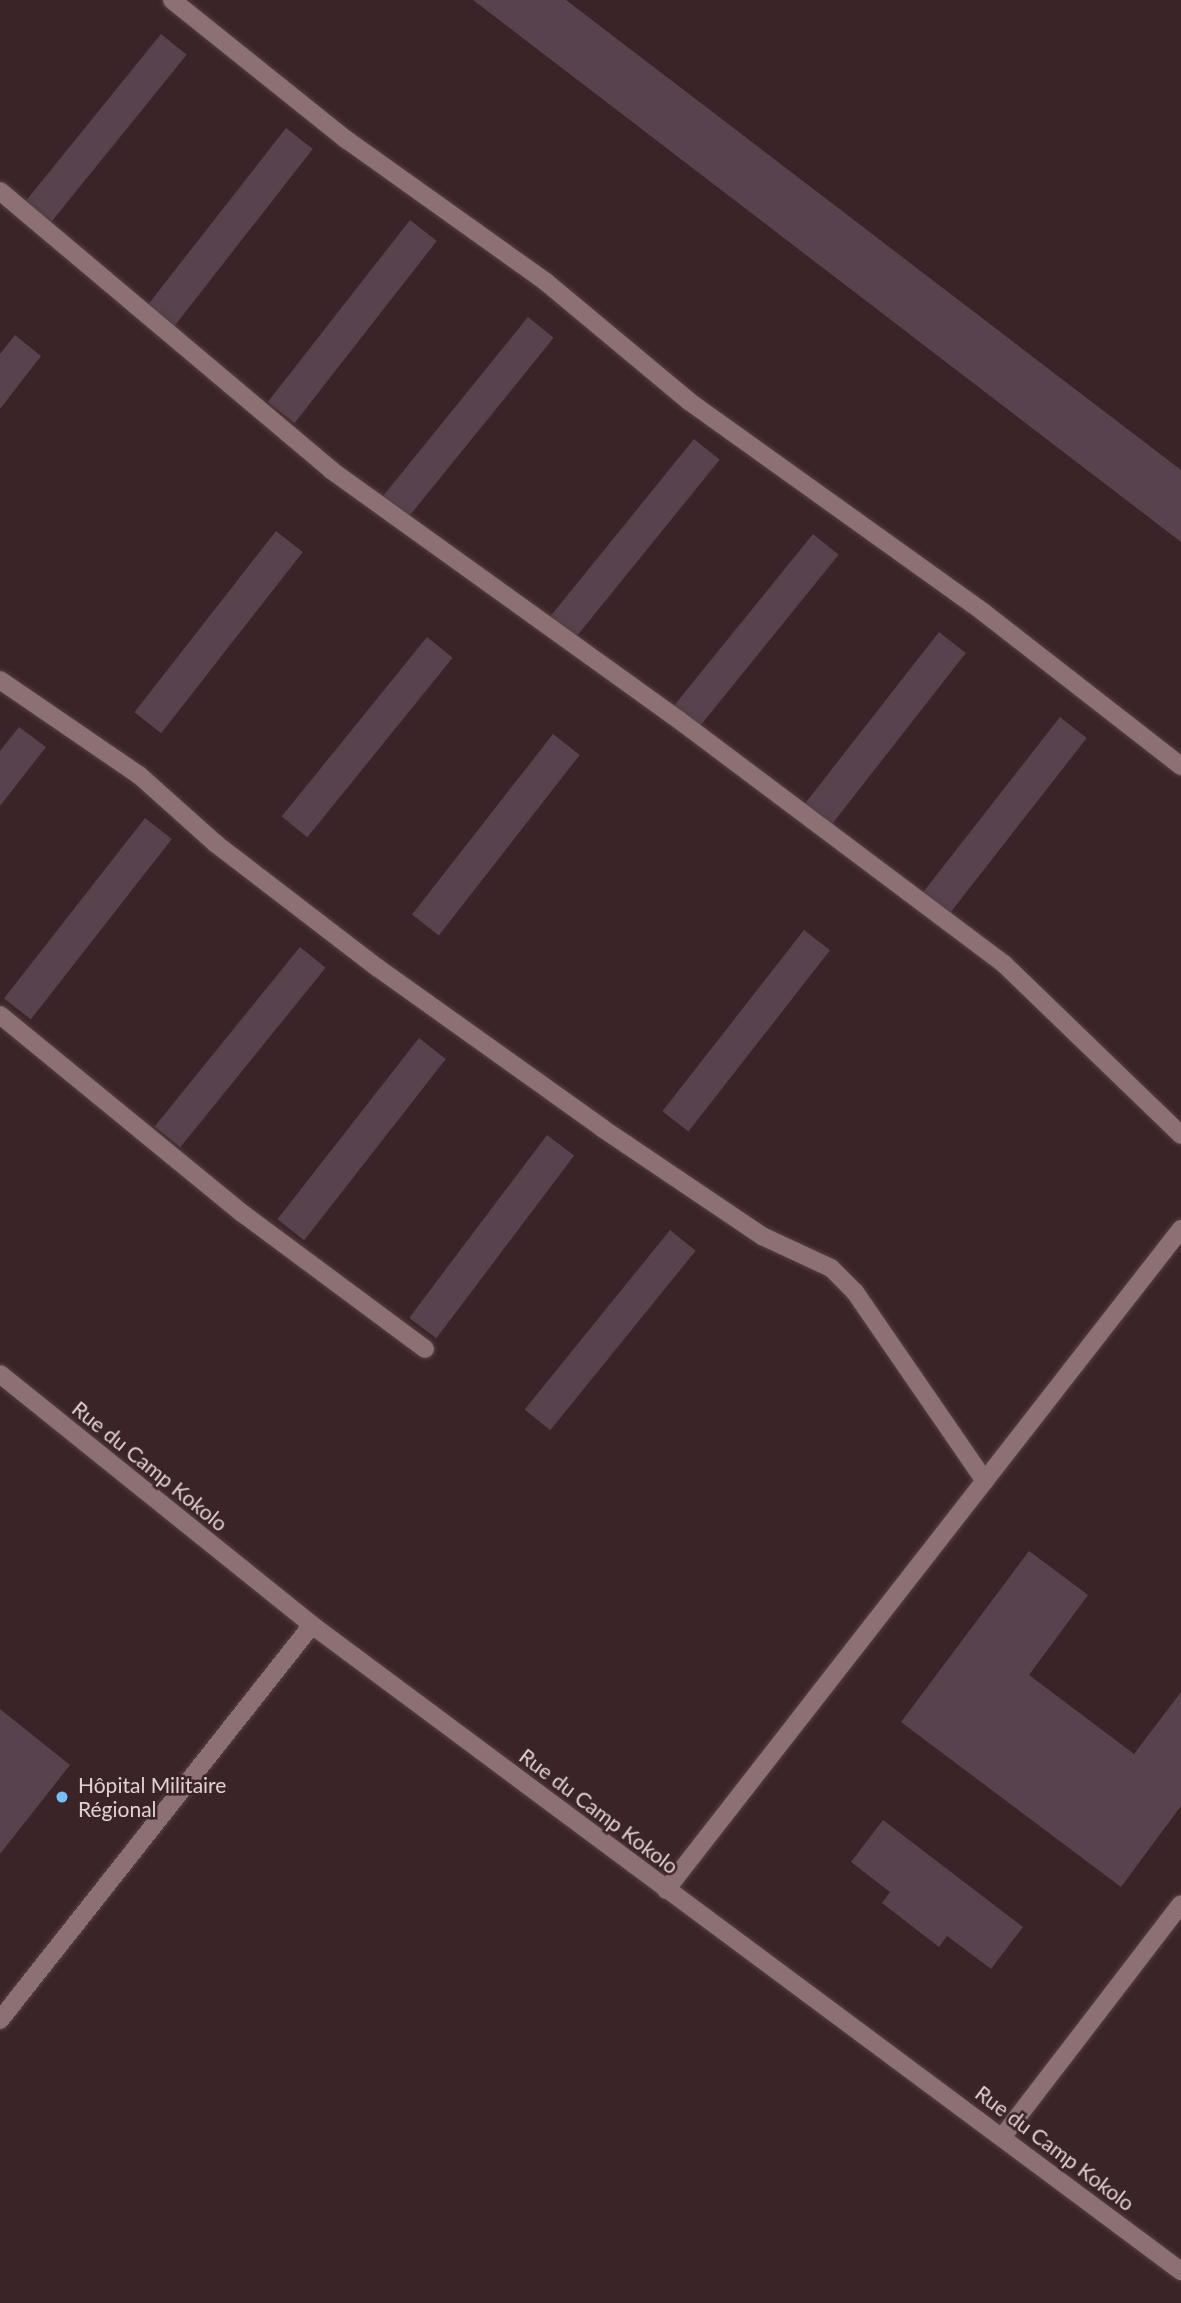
<!DOCTYPE html>
<meta charset="utf-8">
<style>
body{margin:0}
#map{position:relative;width:1181px;height:2303px;overflow:hidden;background:#3b2427;font-family:Lato,sans-serif}
div>[style]{position:absolute}
.building>*{inset:0;background:#58424e;transform-origin:0 0}
.roads{filter:drop-shadow(0 0 2px #534042) drop-shadow(0 0 2px #534042)}
.minor>*{height:18px;margin:-9px;padding:0 9px;transform-origin:9px;border-radius:9px;background:#8c7073}
.dots>*{width:19px;height:19px;translate:-50% -50%;box-sizing:border-box;border:4px solid #3b2427;border-radius:50%}
span{translate:-50% -50%;white-space:nowrap;text-align:center;line-height:1.15;-webkit-text-stroke:5px #3b2427;paint-order:stroke}
.street-label{font-size:21px;color:#e0d1d2}
.poi-label{font-size:21px;color:#e0d1d2}
.left{translate:0 -50%;text-align:left}
</style>
<div id="map">
<div class="building">
<i style="clip-path:polygon(473px 0,566px 0,1181px 470px,1181px 542px)"></i>
<i style="left:161px;top:34px;width:33px;height:231px;rotate:39deg"></i>
<i style="left:286px;top:128px;width:34px;height:230px;rotate:38deg"></i>
<i style="left:410px;top:220px;width:34px;height:231px;rotate:38deg"></i>
<i style="left:528px;top:317px;width:33px;height:231px;rotate:39deg"></i>
<i style="clip-path:polygon(15px 335px,41px 356px,0 409px,0 354px)"></i>
<i style="left:694px;top:439px;width:33px;height:231px;rotate:39deg"></i>
<i style="left:276px;top:531px;width:34px;height:230px;rotate:38deg"></i>
<i style="left:813px;top:534px;width:33px;height:231px;rotate:39deg"></i>
<i style="left:939px;top:632px;width:34px;height:231px;rotate:38deg"></i>
<i style="left:427px;top:637px;width:33px;height:231px;rotate:39deg"></i>
<i style="left:1060px;top:717px;width:34px;height:230px;rotate:38deg"></i>
<i style="clip-path:polygon(19px 727px,46px 747px,0 806px,0 751px)"></i>
<i style="left:553px;top:734px;width:34px;height:229px;rotate:38deg"></i>
<i style="left:145px;top:818px;width:34px;height:229px;rotate:38deg"></i>
<i style="left:804px;top:930px;width:33px;height:230px;rotate:38deg"></i>
<i style="left:300px;top:947px;width:33px;height:231px;rotate:39deg"></i>
<i style="left:419px;top:1038px;width:34px;height:230px;rotate:38deg"></i>
<i style="left:547px;top:1135px;width:34px;height:229px;rotate:37deg"></i>
<i style="left:670px;top:1230px;width:33px;height:231px;rotate:39deg"></i>
<i style="clip-path:polygon(1029px 1551px,1088px 1595px,1029px 1675px,1134px 1754px,1181px 1692px,1181px 1806px,1121px 1887px,901px 1722px)"></i>
<i style="clip-path:polygon(0 1709px,70px 1765px,0 1854px)"></i>
<i style="clip-path:polygon(883px 1820px,1023px 1927px,991px 1969px,947px 1936px,939px 1947px,882px 1903px,890px 1892px,851px 1862px)"></i>
</div>
<div class="roads">
<div class="minor">
<i style="left:172px;top:0;width:224px;rotate:38.7deg"></i>
<i style="left:347px;top:140px;width:244px;rotate:35.5deg"></i>
<i style="left:546px;top:282px;width:187px;rotate:39.8deg"></i>
<i style="left:690px;top:402px;width:360px;rotate:35.6deg"></i>
<i style="left:983px;top:612px;width:251px;rotate:37.9deg"></i>
<i style="left:0;top:191px;width:433px;rotate:40.1deg"></i>
<i style="left:331px;top:470px;width:428px;rotate:35.7deg"></i>
<i style="left:679px;top:720px;width:406px;rotate:36.9deg"></i>
<i style="left:1004px;top:964px;width:246px;rotate:44deg"></i>
<i style="left:0;top:680px;width:168px;rotate:34.4deg"></i>
<i style="left:139px;top:775px;width:102px;rotate:41.8deg"></i>
<i style="left:215px;top:843px;width:205px;rotate:37.5deg"></i>
<i style="left:378px;top:968px;width:275px;rotate:35.5deg"></i>
<i style="left:602px;top:1128px;width:193px;rotate:34deg"></i>
<i style="left:762px;top:1236px;width:76px;rotate:24.9deg"></i>
<i style="left:831px;top:1268px;width:34px;rotate:45deg"></i>
<i style="left:855px;top:1292px;width:229px;rotate:55.5deg"></i>
<i style="left:0;top:1015px;width:313px;rotate:39.3deg"></i>
<i style="left:242px;top:1213px;width:228px;rotate:36.6deg"></i>
<i style="left:0;top:1374px;width:400px;rotate:38.8deg"></i>
<i style="left:312px;top:1625px;width:1083px;rotate:36.63deg"></i>
<i style="left:666px;top:1890px;width:838px;rotate:-52.08deg"></i>
<i style="left:0;top:2020px;width:503px;rotate:-51.7deg"></i>
<i style="left:1003px;top:2136px;width:292px;rotate:-52.5deg"></i>
</div>
</div>
<div class="dots">
<i style="left:62px;top:1797px;background:#73c1f6"></i>
</div>
<div class="street-label">
<span style="left:150px;top:1466px;rotate:39deg">Rue du Camp Kokolo</span>
<span style="left:599px;top:1811px;rotate:37deg">Rue du Camp Kokolo</span>
<span style="left:1055px;top:2148px;rotate:37deg">Rue du Camp Kokolo</span>
</div>
<div class="poi-label">
<span class="left" style="left:78px;top:1797px">Hôpital Militaire<br>Régional</span>
</div>
</div>
